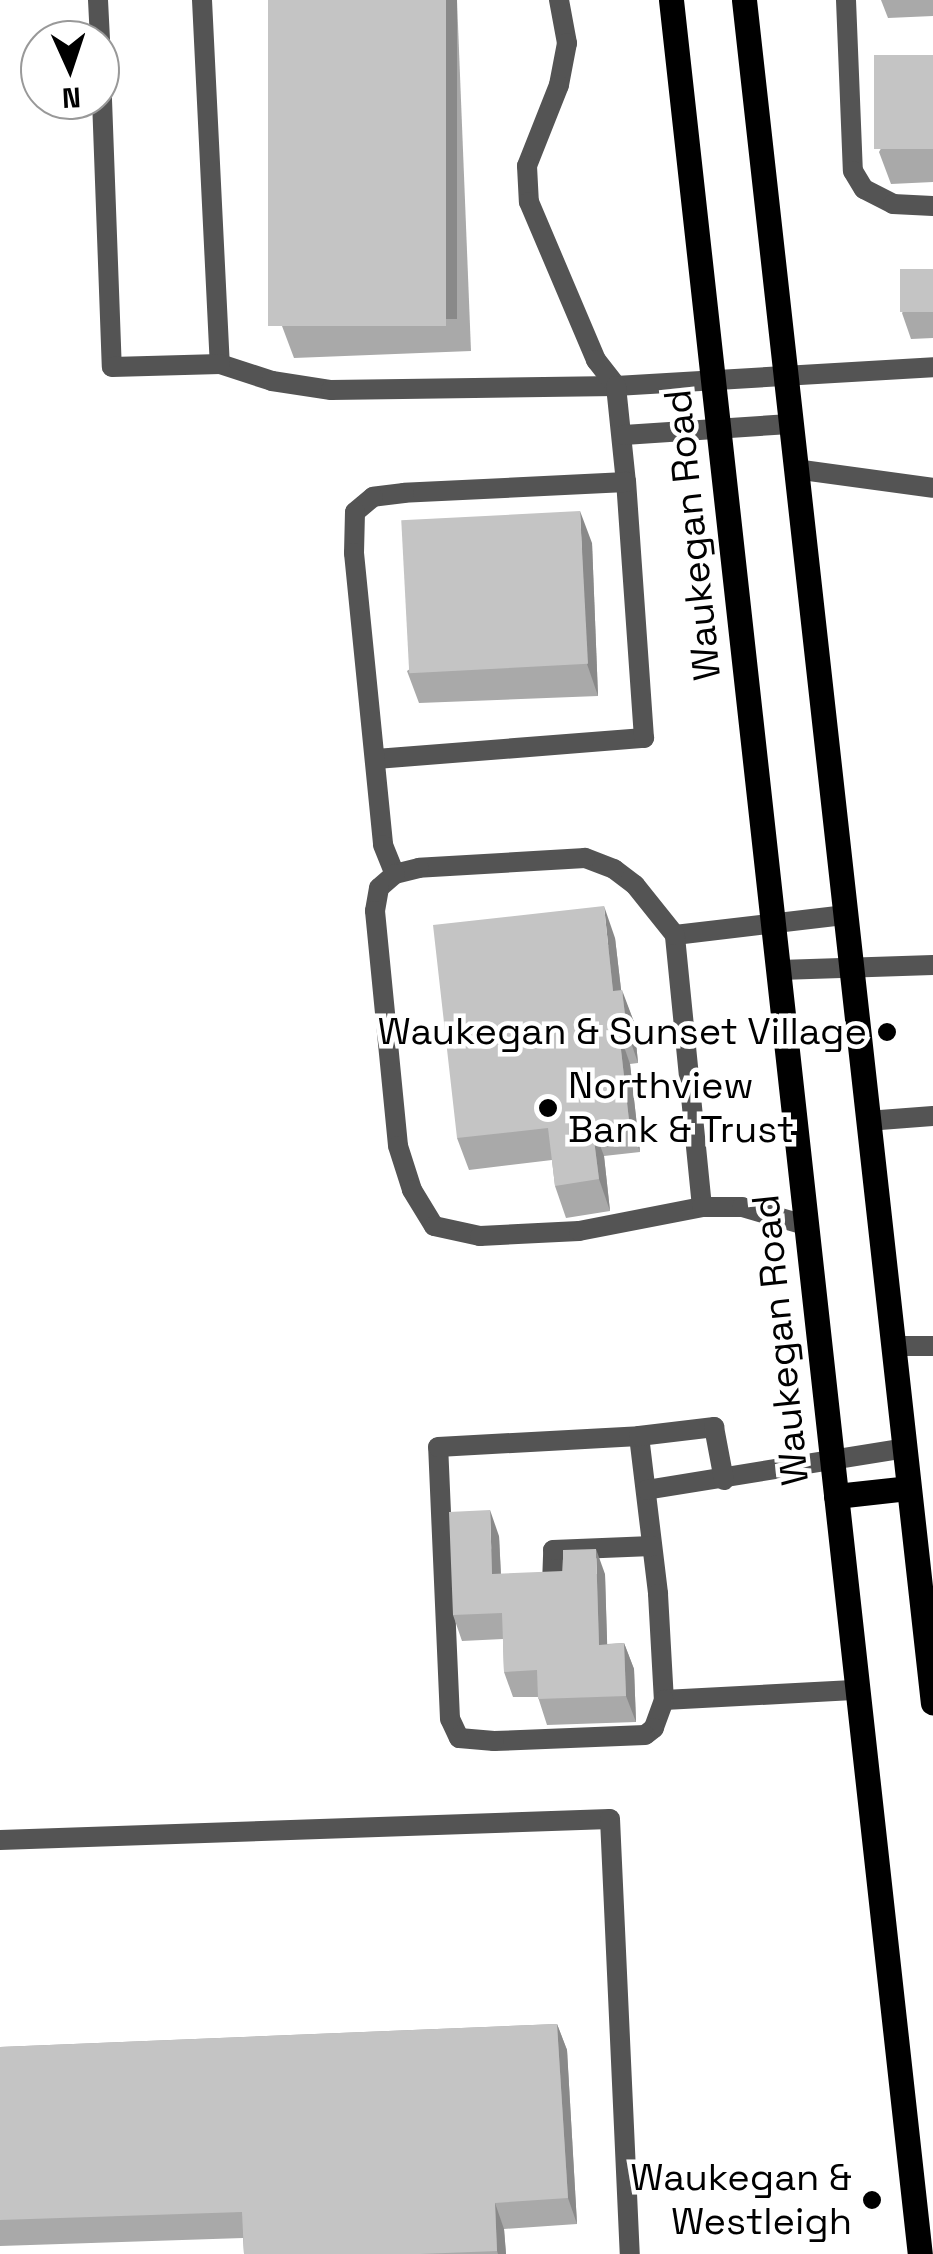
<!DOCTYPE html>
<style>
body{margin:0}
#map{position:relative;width:933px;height:2254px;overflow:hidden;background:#fff;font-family:"Space Grotesk",sans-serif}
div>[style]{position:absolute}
.lane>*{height:20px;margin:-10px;padding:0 10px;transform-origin:10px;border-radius:10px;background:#545454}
.primary>*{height:25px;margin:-12.5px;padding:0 12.5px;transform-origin:12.5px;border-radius:12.5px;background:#000}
.wall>*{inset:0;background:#a9a9a9}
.shaded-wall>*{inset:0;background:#898989;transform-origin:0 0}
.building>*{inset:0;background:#c4c4c4;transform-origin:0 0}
.dots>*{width:28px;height:28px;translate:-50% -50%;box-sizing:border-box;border:5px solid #fff;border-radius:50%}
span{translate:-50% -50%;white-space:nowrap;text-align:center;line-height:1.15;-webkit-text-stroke:9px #fff;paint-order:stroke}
.street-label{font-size:38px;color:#000}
.poi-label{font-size:38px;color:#000}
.right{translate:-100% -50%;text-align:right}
.left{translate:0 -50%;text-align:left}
.north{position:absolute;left:20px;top:20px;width:100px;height:100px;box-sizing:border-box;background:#fff;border:2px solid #999;border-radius:50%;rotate:177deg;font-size:28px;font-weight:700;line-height:40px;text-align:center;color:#000}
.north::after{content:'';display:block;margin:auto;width:35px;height:45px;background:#000;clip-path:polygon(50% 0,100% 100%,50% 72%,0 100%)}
</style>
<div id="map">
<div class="lane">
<i style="left:98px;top:0;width:40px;rotate:87.1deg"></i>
<i style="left:202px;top:0;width:364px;rotate:87.2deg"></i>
<i style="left:220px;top:364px;width:55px;rotate:18.1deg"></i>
<i style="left:272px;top:381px;width:60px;rotate:8.7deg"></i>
<i style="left:331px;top:390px;width:285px;rotate:-0.8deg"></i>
<i style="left:616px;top:386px;width:318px;rotate:-3.4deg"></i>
<i style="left:559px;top:0;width:44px;rotate:79.5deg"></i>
<i style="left:567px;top:43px;width:43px;rotate:100.8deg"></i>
<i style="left:559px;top:85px;width:87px;rotate:111.6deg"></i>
<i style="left:527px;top:166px;width:36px;rotate:87deg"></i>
<i style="left:529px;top:202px;width:172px;rotate:67deg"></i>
<i style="left:596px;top:360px;width:33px;rotate:52deg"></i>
<i style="left:616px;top:386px;width:97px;rotate:84.1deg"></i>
<i style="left:846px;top:0;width:171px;rotate:87.7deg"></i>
<i style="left:853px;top:171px;width:21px;rotate:59deg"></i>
<i style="left:864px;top:189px;width:33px;rotate:27deg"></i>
<i style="left:893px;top:204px;width:40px;rotate:2.9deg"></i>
<i style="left:100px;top:45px;width:322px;rotate:87.9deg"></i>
<i style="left:112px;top:367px;width:108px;rotate:-1.6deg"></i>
<i style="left:624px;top:435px;width:166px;rotate:-3.8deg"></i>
<i style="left:795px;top:469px;width:139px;rotate:7.8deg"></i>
<i style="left:376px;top:759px;width:269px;rotate:-4.5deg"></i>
<i style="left:644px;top:738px;width:257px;rotate:-94deg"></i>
<i style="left:626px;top:482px;width:222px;rotate:177.2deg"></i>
<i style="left:404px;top:493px;width:31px;rotate:173deg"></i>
<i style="left:373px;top:497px;width:23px;rotate:140deg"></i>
<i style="left:355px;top:512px;width:41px;rotate:91.4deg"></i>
<i style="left:354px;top:553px;width:293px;rotate:84.3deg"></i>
<i style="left:383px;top:845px;width:31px;rotate:68deg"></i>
<i style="left:675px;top:935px;width:172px;rotate:-6.7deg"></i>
<i style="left:780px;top:970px;width:153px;rotate:-1.9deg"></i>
<i style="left:867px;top:1121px;width:66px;rotate:-4.3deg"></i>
<i style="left:702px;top:1207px;width:273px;rotate:-95.7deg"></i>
<i style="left:675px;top:935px;width:64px;rotate:-128.7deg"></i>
<i style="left:635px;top:885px;width:26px;rotate:-143deg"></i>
<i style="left:614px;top:869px;width:31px;rotate:-159deg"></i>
<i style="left:585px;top:858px;width:166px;rotate:176.6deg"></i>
<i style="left:419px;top:868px;width:25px;rotate:166deg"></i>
<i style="left:395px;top:874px;width:21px;rotate:139deg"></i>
<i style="left:379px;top:888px;width:23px;rotate:100deg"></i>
<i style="left:375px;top:911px;width:236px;rotate:84.4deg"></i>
<i style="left:398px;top:1146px;width:46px;rotate:72.3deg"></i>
<i style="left:412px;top:1190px;width:42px;rotate:58.6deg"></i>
<i style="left:434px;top:1226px;width:47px;rotate:12.3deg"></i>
<i style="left:480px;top:1236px;width:99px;rotate:-2.9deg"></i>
<i style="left:579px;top:1231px;width:125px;rotate:-11deg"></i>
<i style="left:702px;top:1207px;width:40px"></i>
<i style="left:742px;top:1207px;width:66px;rotate:15.9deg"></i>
<i style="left:892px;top:1346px;width:41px"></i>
<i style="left:639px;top:1436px;width:159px;rotate:83.1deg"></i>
<i style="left:658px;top:1594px;width:106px;rotate:86.8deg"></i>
<i style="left:664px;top:1700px;width:194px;rotate:-3deg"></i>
<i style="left:646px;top:1490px;width:261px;rotate:-9.2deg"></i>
<i style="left:552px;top:1585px;width:35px;rotate:-88deg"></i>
<i style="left:553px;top:1550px;width:99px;rotate:-2.3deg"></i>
<i style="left:664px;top:1700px;width:30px;rotate:110deg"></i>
<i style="left:654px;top:1728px;width:11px;rotate:142deg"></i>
<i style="left:645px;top:1735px;width:151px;rotate:177.7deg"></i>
<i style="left:494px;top:1741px;width:35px;rotate:-175deg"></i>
<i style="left:459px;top:1738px;width:21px;rotate:-115deg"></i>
<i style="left:450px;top:1719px;width:272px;rotate:-92.5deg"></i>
<i style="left:438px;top:1447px;width:201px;rotate:-3.1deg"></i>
<i style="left:639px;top:1436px;width:76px;rotate:-6.8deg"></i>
<i style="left:714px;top:1427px;width:54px;rotate:79.3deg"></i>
<i style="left:0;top:1840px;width:610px;rotate:-1.97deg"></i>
<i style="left:610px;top:1819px;width:435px;rotate:87.4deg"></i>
</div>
<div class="primary">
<i style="left:671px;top:0;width:2268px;rotate:83.7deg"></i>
<i style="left:744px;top:0;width:1713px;rotate:83.67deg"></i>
<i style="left:836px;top:1496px;width:72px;rotate:-6.3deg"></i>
</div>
<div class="wall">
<i style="clip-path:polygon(268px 0,457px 0,471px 351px,294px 358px,282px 326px)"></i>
<i style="clip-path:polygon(881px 0,933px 0,933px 16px,888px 18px)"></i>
<i style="clip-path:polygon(933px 55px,933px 182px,891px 184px,879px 152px)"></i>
<i style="clip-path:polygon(933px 269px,933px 338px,911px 339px,902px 313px)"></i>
<i style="clip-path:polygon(592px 543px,598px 696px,419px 703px,407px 671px)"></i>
<i style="clip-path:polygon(615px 938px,621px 990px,634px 1022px,638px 1063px,630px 1064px,640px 1152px,604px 1156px,610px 1211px,566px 1218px,555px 1186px,552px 1160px,469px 1170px,457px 1138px)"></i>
<i style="clip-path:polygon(499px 1536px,501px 1574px,605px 1574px,607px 1644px,624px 1643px,634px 1669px,636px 1722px,547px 1725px,538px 1697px,513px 1697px,504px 1672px,503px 1639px,462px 1641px,453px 1615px)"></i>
<i style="clip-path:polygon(557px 2024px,567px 2050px,577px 2224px,504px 2229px,506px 2254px,244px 2254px,243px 2238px,0 2246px,0 2047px)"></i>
</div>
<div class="shaded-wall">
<i style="left:446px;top:0;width:11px;height:319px"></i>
<i style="clip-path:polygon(580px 511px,592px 543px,598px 696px,587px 664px)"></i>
<i style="clip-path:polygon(604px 906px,615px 938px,625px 1023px,613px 991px)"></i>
<i style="clip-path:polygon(622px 990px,634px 1022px,638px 1063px,627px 1031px)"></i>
<i style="clip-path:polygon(619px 1032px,630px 1064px,640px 1152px,629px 1120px)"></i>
<i style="clip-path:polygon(592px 1124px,604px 1156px,610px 1211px,599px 1179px)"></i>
<i style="clip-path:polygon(490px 1510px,499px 1536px,502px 1600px,492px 1574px)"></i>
<i style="clip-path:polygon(596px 1549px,605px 1574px,608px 1671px,599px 1645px)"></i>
<i style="clip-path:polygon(624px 1643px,634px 1669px,636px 1722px,626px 1696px)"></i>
<i style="clip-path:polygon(557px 2024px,567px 2050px,577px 2224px,568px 2198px)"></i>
<i style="clip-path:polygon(495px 2203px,504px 2229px,506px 2254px,498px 2254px,497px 2251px)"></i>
</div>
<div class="building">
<i style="left:268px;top:0;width:178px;height:326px"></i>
<i style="left:933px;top:55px;width:94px;height:59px;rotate:90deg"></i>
<i style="left:933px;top:269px;width:43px;height:33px;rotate:90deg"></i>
<i style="left:580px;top:511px;width:153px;height:179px;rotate:87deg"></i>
<i style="clip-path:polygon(604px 906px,613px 991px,622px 990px,627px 1031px,619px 1032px,629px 1120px,592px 1124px,599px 1179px,555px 1186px,548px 1128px,457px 1138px,433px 925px)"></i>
<i style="clip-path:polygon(490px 1510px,492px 1574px,563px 1571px,563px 1550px,596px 1549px,599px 1645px,624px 1643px,626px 1696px,538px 1699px,537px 1670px,504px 1672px,502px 1613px,453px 1615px,449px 1512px)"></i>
<i style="clip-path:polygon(557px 2024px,568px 2198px,495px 2203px,497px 2251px,420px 2254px,244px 2254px,242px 2212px,0 2220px,0 2047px)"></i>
</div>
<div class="dots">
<i style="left:887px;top:1032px;background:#000"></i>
<i style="left:548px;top:1108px;background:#000"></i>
<i style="left:872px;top:2200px;background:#000"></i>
</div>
<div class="street-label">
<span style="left:693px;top:535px;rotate:-96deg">Waukegan Road</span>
<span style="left:781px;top:1340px;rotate:-96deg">Waukegan Road</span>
</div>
<div class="poi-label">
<span class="right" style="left:867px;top:1032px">Waukegan &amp; Sunset Village</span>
<span class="left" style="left:568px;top:1108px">Northview<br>Bank &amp; Trust</span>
<span class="right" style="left:852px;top:2200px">Waukegan &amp;<br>Westleigh</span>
</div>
<div class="north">N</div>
</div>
